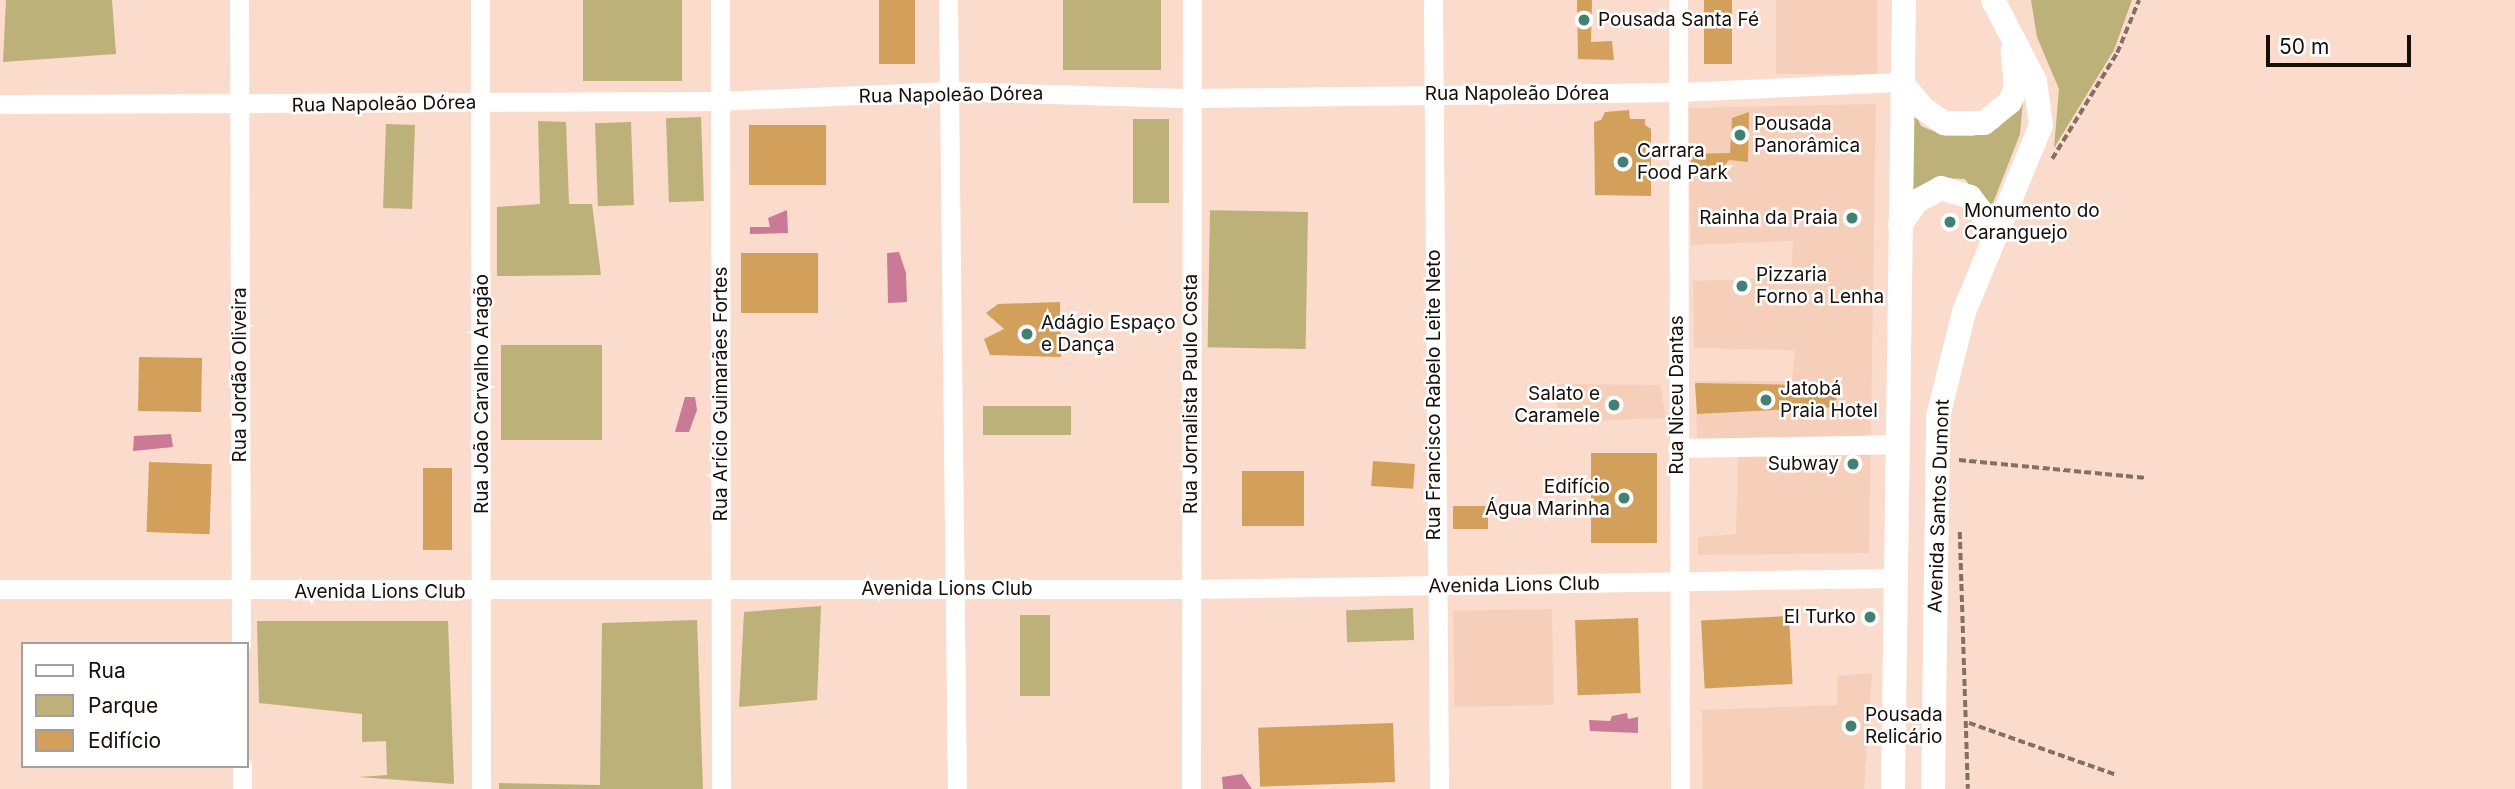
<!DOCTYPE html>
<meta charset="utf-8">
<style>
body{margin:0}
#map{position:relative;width:2515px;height:789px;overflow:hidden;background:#fbdbcb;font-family:Inter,sans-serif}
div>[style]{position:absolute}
.built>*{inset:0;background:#f6cfbb;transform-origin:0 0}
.green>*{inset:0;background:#bbb179;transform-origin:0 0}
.water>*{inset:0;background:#ca7a97}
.building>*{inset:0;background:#d2a05b;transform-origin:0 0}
.path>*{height:3.5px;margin-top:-1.75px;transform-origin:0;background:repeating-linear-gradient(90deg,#846f65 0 7px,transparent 0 10.5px)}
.minor>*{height:19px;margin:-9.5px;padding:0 9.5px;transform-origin:9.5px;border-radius:9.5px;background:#fff}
.major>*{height:24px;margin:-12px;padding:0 12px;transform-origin:12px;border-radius:12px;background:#fff}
.dots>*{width:19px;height:19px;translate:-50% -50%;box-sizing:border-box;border:4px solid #fff;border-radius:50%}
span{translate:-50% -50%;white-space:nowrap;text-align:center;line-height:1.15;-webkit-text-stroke:5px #fff;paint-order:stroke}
.poi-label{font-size:19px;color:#180e08}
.left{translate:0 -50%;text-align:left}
.right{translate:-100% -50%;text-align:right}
.street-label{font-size:19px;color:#180e08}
.legend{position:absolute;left:21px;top:642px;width:228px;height:126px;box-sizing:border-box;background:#fff;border:2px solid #a39f9c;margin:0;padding:9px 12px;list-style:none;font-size:21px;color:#180e08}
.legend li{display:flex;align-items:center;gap:14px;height:35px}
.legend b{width:35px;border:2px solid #a39f9c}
.scale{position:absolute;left:2266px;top:35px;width:145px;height:32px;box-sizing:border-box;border:4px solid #180e08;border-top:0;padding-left:9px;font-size:21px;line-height:24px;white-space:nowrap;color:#180e08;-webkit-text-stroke:5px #fff;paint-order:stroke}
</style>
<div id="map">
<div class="built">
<i style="left:1776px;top:0;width:101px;height:74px"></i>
<i style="clip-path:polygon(1876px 104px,1869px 553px,1698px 555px,1698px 537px,1736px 534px,1738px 454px,1698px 455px,1695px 381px,1792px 381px,1795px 350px,1694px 348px,1693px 281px,1791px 277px,1793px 241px,1691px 245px,1687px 108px)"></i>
<i style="clip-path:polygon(1557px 384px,1660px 385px,1666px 418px,1558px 422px)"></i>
<i style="left:1552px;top:609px;width:96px;height:99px;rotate:89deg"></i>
<i style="clip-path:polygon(1872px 673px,1864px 789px,1703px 789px,1702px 710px,1837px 705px,1837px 676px)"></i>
</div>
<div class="green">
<i style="clip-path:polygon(6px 0,112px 0,116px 54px,3px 62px)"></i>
<i style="left:583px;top:0;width:99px;height:81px"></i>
<i style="left:1063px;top:0;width:98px;height:70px"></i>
<i style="clip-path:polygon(2031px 0,2132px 0,2114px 50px,2054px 148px,2059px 89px,2037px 37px)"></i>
<i style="clip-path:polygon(2023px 101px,2020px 134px,1989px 213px,1965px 179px,1943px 178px,1911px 194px,1912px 106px,1921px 126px,1945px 136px,1973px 136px,1998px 128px)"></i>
<i style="left:701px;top:117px;width:84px;height:35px;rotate:88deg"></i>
<i style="left:1133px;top:119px;width:36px;height:84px"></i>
<i style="clip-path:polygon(538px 121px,566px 122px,569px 204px,592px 204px,601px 275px,497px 276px,497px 207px,540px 204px)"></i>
<i style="left:631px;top:122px;width:83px;height:36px;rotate:88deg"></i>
<i style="left:386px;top:124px;width:29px;height:84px;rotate:2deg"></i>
<i style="left:1308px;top:212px;width:137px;height:98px;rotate:91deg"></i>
<i style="left:501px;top:345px;width:101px;height:95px"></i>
<i style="left:1071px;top:406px;width:29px;height:88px;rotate:90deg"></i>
<i style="clip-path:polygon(821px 606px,817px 700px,739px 707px,744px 612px)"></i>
<i style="left:1413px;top:608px;width:32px;height:67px;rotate:88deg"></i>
<i style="left:1020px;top:615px;width:30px;height:81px"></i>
<i style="clip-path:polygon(697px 620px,703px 789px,499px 789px,499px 783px,600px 785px,602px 623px)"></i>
<i style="clip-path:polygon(257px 621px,448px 621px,454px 784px,359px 777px,387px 775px,386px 741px,362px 742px,362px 714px,259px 703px)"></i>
</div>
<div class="water">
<i style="clip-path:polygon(787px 210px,788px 233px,750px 234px,750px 227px,770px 227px,768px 218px)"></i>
<i style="clip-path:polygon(899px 252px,906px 273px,907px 302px,888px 303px,887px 253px)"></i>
<i style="clip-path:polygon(685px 397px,695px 397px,697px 410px,689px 432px,675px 432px)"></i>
<i style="clip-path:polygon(171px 434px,173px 447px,133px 451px,134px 436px)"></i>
<i style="clip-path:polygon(1627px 713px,1628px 719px,1638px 717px,1638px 733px,1590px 731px,1589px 720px,1610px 721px,1612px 716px)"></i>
<i style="clip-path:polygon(1242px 774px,1252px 789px,1223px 789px,1222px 777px)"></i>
</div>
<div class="building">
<i style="left:879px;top:0;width:36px;height:64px"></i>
<i style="clip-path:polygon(1577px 0,1592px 0,1591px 42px,1612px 41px,1614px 60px,1578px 59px)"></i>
<i style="left:1704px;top:0;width:28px;height:64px"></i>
<i style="clip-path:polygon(1629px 110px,1630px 119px,1645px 119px,1645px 125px,1651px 129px,1651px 196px,1595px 195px,1594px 122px,1601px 120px,1605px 112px)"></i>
<i style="clip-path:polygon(1749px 112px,1748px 162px,1729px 160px,1721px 170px,1691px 171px,1691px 154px,1730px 153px,1732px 118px)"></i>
<i style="left:749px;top:125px;width:77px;height:60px"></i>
<i style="left:741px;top:253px;width:77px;height:60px"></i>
<i style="clip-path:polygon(1060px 302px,1061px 357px,990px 355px,984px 339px,1004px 329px,986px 313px,998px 304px)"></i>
<i style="left:139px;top:357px;width:63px;height:54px;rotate:1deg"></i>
<i style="clip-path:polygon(1695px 383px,1804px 385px,1804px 393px,1836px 391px,1837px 407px,1697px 414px)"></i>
<i style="left:1591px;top:453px;width:66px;height:90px"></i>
<i style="left:1373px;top:461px;width:42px;height:25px;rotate:4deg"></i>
<i style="left:149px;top:462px;width:63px;height:70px;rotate:2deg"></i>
<i style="left:423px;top:468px;width:29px;height:82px"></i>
<i style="left:1242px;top:471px;width:62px;height:55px"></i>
<i style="left:1488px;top:506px;width:23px;height:35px;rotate:90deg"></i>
<i style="left:1789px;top:616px;width:68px;height:88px;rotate:87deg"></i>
<i style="left:1638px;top:618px;width:75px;height:63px;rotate:88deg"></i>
<i style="left:1393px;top:723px;width:59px;height:135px;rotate:88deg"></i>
</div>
<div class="path">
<i style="left:2052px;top:159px;width:124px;rotate:-58.5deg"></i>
<i style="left:2117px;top:53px;width:57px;rotate:-67.5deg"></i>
<i style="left:1959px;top:460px;width:188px;rotate:5.5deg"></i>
<i style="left:1960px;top:532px;width:257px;rotate:88.2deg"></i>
<i style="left:1969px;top:723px;width:157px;rotate:19.4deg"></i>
</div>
<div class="minor">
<i style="left:239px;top:0;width:644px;rotate:89.82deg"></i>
<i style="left:480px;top:0;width:789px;rotate:89.93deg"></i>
<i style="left:720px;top:0;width:789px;rotate:89.93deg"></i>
<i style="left:948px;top:0;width:789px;rotate:89.35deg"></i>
<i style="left:1433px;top:0;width:789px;rotate:89.56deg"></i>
<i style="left:1678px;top:0;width:789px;rotate:89.85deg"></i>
<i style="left:0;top:104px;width:720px;rotate:-0.24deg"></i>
<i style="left:720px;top:101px;width:230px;rotate:-2.5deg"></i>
<i style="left:950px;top:91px;width:242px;rotate:1.7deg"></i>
<i style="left:1192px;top:98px;width:487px;rotate:-0.7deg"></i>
<i style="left:1679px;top:92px;width:222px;rotate:-2.6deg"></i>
<i style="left:1677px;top:448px;width:219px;rotate:-1deg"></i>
<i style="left:0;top:589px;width:1190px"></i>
<i style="left:1190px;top:589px;width:705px;rotate:-0.89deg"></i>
<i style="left:242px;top:766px;width:23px;rotate:90deg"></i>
<i style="left:1191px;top:789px;width:789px;rotate:-89.93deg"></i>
</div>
<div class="major">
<i style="left:1901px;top:82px;width:35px;rotate:50deg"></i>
<i style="left:1924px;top:109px;width:24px;rotate:35deg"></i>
<i style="left:1944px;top:123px;width:40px"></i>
<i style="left:1984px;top:123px;width:33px;rotate:-39deg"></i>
<i style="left:2010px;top:102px;width:15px;rotate:-67deg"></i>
<i style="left:2016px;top:88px;width:38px;rotate:-95deg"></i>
<i style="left:1900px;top:225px;width:29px;rotate:-55deg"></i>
<i style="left:1917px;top:201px;width:27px;rotate:-28deg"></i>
<i style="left:1941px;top:188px;width:30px;rotate:17deg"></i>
<i style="left:1970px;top:197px;width:45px;rotate:53.1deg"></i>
<i style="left:1893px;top:789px;width:789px;rotate:-89.2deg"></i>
<i style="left:1933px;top:789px;width:372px;rotate:-89.2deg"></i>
<i style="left:1938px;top:417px;width:108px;rotate:-76.1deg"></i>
<i style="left:1964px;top:312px;width:202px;rotate:-67.6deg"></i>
<i style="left:2041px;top:125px;width:44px;rotate:-97.8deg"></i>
<i style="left:2035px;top:81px;width:91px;rotate:-117.4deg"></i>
</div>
<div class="dots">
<i style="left:1584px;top:20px;background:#408171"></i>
<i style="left:1740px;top:135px;background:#408171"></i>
<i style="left:1623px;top:162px;background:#408171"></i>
<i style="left:1852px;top:218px;background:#408171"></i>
<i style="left:1950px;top:222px;background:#408171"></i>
<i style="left:1742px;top:286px;background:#408171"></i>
<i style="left:1027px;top:334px;background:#408171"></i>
<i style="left:1766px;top:400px;background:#408171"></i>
<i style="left:1614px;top:405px;background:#408171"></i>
<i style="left:1853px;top:464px;background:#408171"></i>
<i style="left:1624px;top:498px;background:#408171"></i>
<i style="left:1870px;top:617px;background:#408171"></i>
<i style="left:1851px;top:726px;background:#408171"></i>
</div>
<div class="poi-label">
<span class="left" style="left:1598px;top:20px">Pousada Santa Fé</span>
<span class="left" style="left:1754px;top:135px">Pousada<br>Panorâmica</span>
<span class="left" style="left:1637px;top:162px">Carrara<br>Food Park</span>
<span class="left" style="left:1964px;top:222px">Monumento do<br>Caranguejo</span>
<span class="right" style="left:1838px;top:218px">Rainha da Praia</span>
<span class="left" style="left:1756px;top:286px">Pizzaria<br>Forno a Lenha</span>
<span class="left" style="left:1041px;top:334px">Adágio Espaço<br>e Dança</span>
<span class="left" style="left:1780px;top:400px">Jatobá<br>Praia Hotel</span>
<span class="right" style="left:1600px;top:405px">Salato e<br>Caramele</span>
<span class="right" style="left:1839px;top:464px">Subway</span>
<span class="right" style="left:1610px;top:498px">Edifício<br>Água Marinha</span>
<span class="right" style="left:1856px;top:617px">El Turko</span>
<span class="left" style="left:1865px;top:726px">Pousada<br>Relicário</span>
</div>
<div class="street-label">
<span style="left:1517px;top:94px">Rua Napoleão Dórea</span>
<span style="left:951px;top:95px;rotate:-1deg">Rua Napoleão Dórea</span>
<span style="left:384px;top:104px;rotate:-1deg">Rua Napoleão Dórea</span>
<span style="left:240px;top:375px;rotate:-90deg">Rua Jordão Oliveira</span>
<span style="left:482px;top:394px;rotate:-90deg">Rua João Carvalho Aragão</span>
<span style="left:721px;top:394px;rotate:-90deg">Rua Arício Guimarães Fortes</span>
<span style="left:1191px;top:394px;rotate:-90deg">Rua Jornalista Paulo Costa</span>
<span style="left:1434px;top:395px;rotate:-90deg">Rua Francisco Rabelo Leite Neto</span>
<span style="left:1677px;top:395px;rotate:-90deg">Rua Niceu Dantas</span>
<span style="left:1939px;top:506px;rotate:-88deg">Avenida Santos Dumont</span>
<span style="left:1514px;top:585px;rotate:-1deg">Avenida Lions Club</span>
<span style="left:947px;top:589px">Avenida Lions Club</span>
<span style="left:380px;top:592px">Avenida Lions Club</span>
</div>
<ul class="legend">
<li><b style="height:9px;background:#fff"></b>Rua</li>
<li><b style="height:19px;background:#bbb179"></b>Parque</li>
<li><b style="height:19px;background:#d2a05b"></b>Edifício</li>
</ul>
<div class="scale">50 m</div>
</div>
